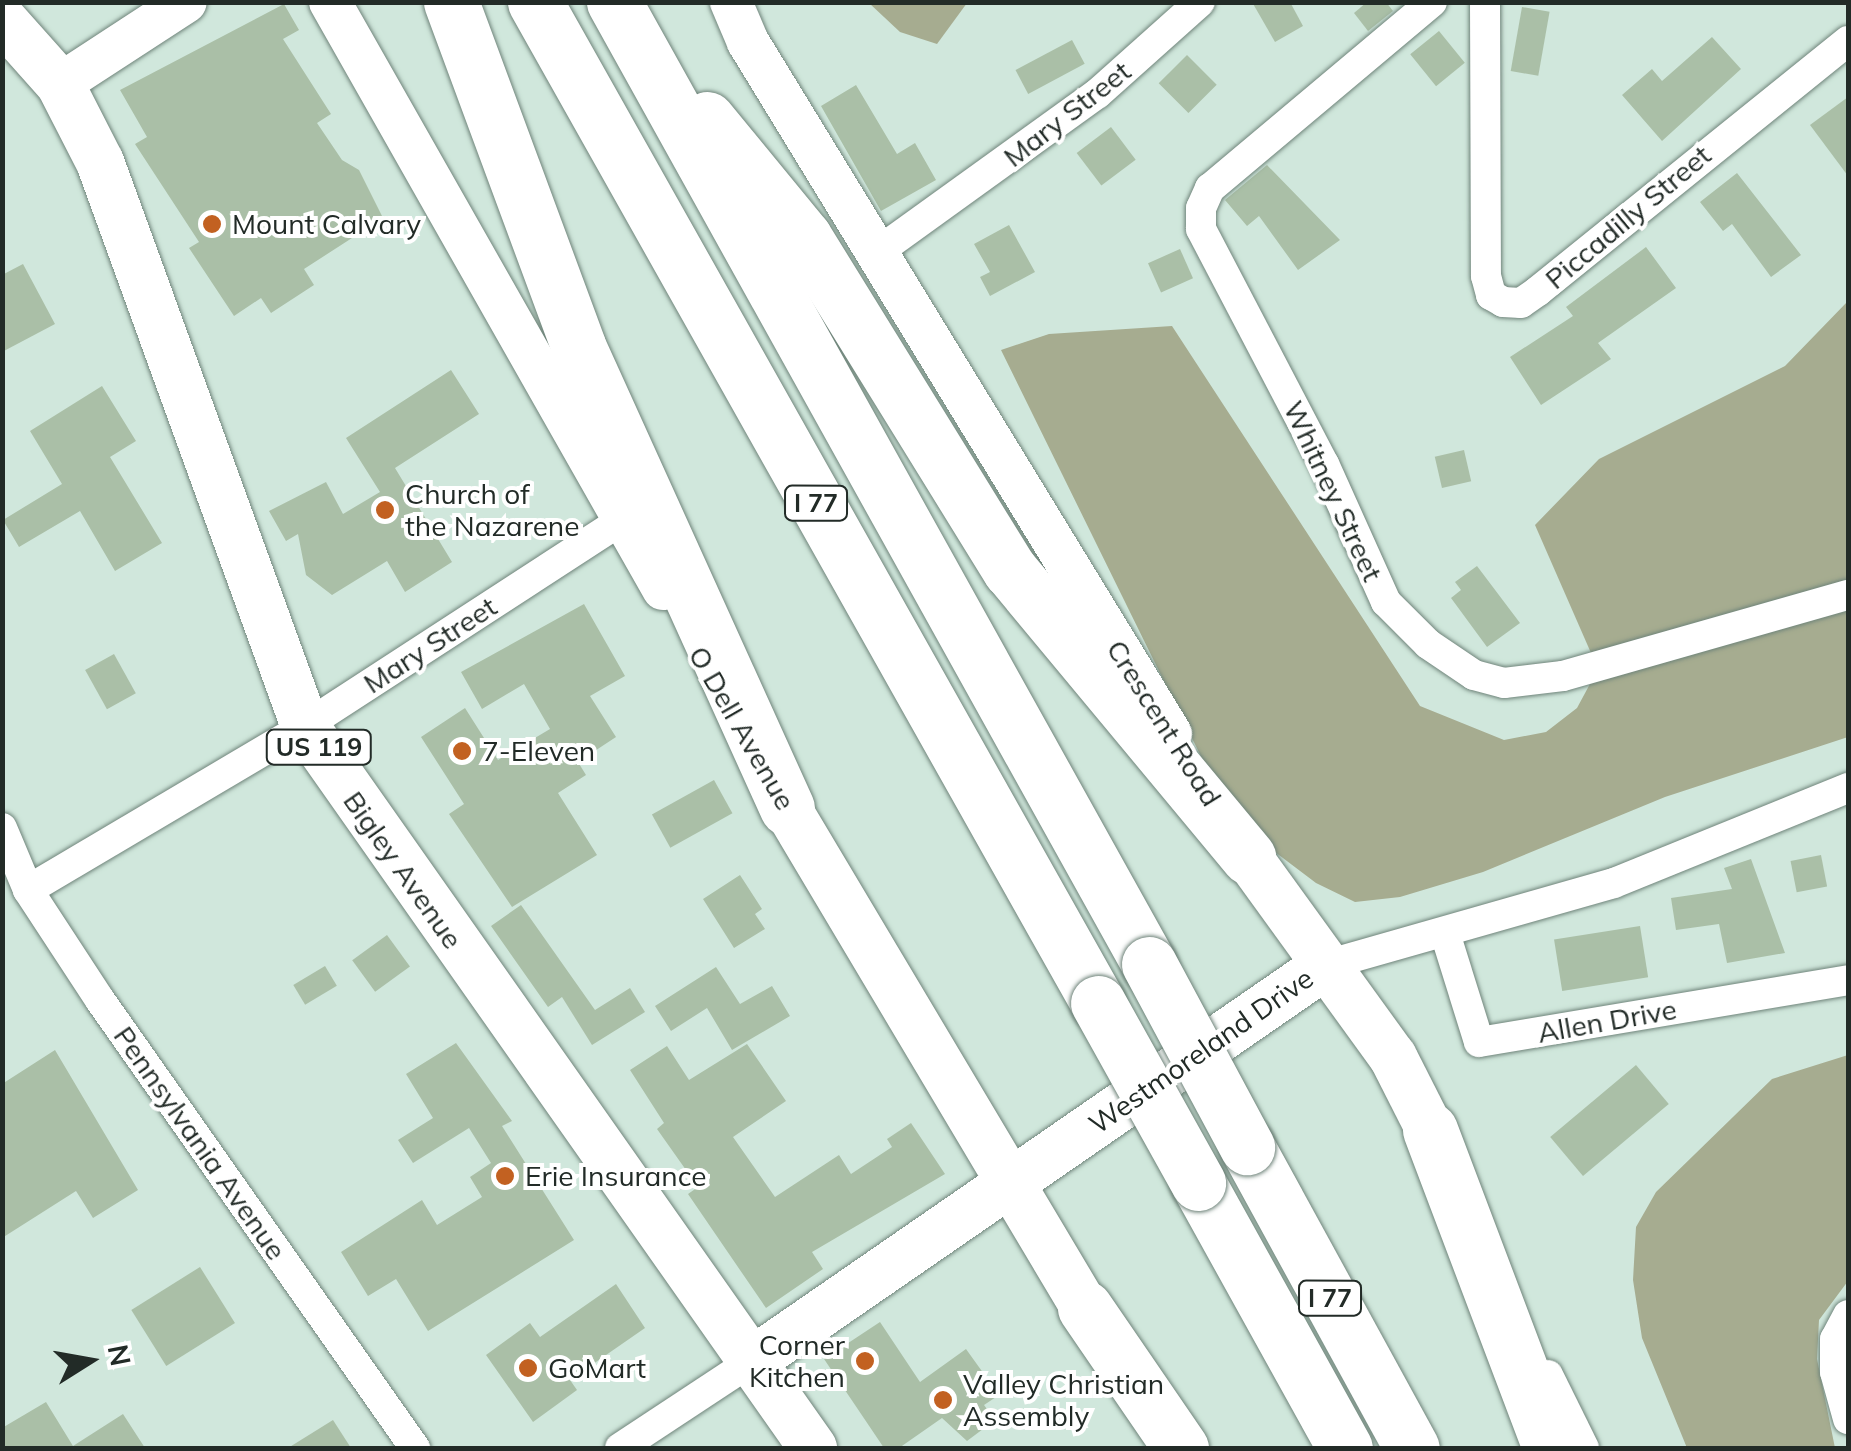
<!DOCTYPE html>
<style>
body{margin:0}
#map{position:relative;width:1851px;height:1451px;overflow:hidden;background:#d0e7dc;font-family:Mulish,sans-serif}
div>[style]{position:absolute}
.forest>*{inset:0;background:#a6ac90}
.building>*{inset:0;background:#aabfa7;transform-origin:0 0}
.roads{filter:drop-shadow(0 0 2px #6f847a) drop-shadow(0 0 2px #6f847a)}
.street>*{height:30px;margin:-15px;padding:0 15px;transform-origin:15px;border-radius:15px;background:#fff}
.secondary>*{height:42px;margin:-21px;padding:0 21px;transform-origin:21px;border-radius:21px;background:#fff}
.primary>*{height:48px;margin:-24px;padding:0 24px;transform-origin:24px;border-radius:24px;background:#fff}
.highway>*{height:55px;margin:-27.5px;padding:0 27.5px;transform-origin:27.5px;border-radius:27.5px;background:#fff}
.bridges{filter:drop-shadow(0 0 2px #6f847a) drop-shadow(0 0 2px #6f847a)}
.highway-bridge>*{height:55px;margin:-27.5px;padding:0 27.5px;transform-origin:27.5px;border-radius:27.5px;background:#fff}
.dots>*{width:28px;height:28px;translate:-50% -50%;box-sizing:border-box;border:5px solid #fff;border-radius:50%}
span{translate:-50% -50%;white-space:nowrap;text-align:center;line-height:1.15;-webkit-text-stroke:8px #fff;paint-order:stroke}
.shield-label span{padding:2px 8px;background:#fff;border:2px solid;border-radius:8px;-webkit-text-stroke-width:0}
.shield-label{font-size:25px;color:#222b27;font-weight:700}
.street-label{font-size:28px;color:#222b27}
.poi-label{font-size:28px;color:#222b27}
.left{translate:0 -50%;text-align:left}
.right{translate:-100% -50%;text-align:right}
.frame{position:absolute;inset:0;border:5px solid #222b27;pointer-events:none}
.north{position:absolute;left:40px;top:1311px;width:100px;height:100px;-webkit-text-stroke:8px #fff;paint-order:stroke;rotate:79deg;font-size:28px;font-weight:700;line-height:40px;text-align:center;color:#222b27}
.north::after{content:'';display:block;margin:auto;width:35px;height:45px;background:#222b27;clip-path:polygon(50% 0,100% 100%,50% 72%,0 100%)}
</style>
<div id="map">
<div class="forest">
<i style="clip-path:polygon(869px 3px,967px 3px,937px 44px,900px 32px)"></i>
<i style="clip-path:polygon(1848px 301px,1848px 737px,1665px 797px,1483px 872px,1400px 897px,1355px 902px,1316px 883px,1246px 830px,1219px 793px,1001px 350px,1049px 334px,1172px 326px,1420px 706px,1504px 740px,1546px 732px,1577px 708px,1598px 669px,1535px 525px,1599px 459px,1785px 366px)"></i>
<i style="clip-path:polygon(1848px 1055px,1848px 1281px,1819px 1320px,1817px 1359px,1835px 1448px,1687px 1448px,1642px 1338px,1633px 1280px,1636px 1227px,1656px 1192px,1772px 1079px)"></i>
</div>
<div class="building">
<i style="clip-path:polygon(1252px 2px,1290px 2px,1303px 26px,1275px 42px)"></i>
<i style="clip-path:polygon(1367px 2px,1386px 2px,1393px 11px,1368px 31px,1354px 13px)"></i>
<i style="clip-path:polygon(284px 4px,299px 30px,283px 39px,331px 114px,317px 123px,342px 160px,359px 170px,383px 218px,304px 269px,314px 285px,271px 313px,261px 298px,234px 316px,189px 248px,199px 242px,135px 144px,147px 137px,120px 90px)"></i>
<i style="left:1522px;top:7px;width:28px;height:65px;rotate:10deg"></i>
<i style="left:1439px;top:31px;width:41px;height:37px;rotate:51deg"></i>
<i style="clip-path:polygon(1712px 37px,1741px 69px,1662px 141px,1622px 95px,1652px 69px,1662px 81px)"></i>
<i style="left:1072px;top:40px;width:27px;height:64px;rotate:62deg"></i>
<i style="left:1187px;top:55px;width:42px;height:40px;rotate:45deg"></i>
<i style="clip-path:polygon(856px 85px,897px 154px,915px 143px,936px 180px,881px 211px,821px 106px)"></i>
<i style="clip-path:polygon(1848px 97px,1848px 176px,1810px 125px)"></i>
<i style="left:1111px;top:127px;width:41px;height:43px;rotate:53deg"></i>
<i style="clip-path:polygon(1267px 165px,1340px 240px,1298px 270px,1259px 216px,1247px 226px,1225px 200px)"></i>
<i style="clip-path:polygon(1737px 173px,1801px 255px,1771px 277px,1732px 224px,1723px 231px,1700px 202px)"></i>
<i style="clip-path:polygon(1009px 225px,1035px 272px,990px 296px,980px 277px,990px 272px,974px 244px)"></i>
<i style="clip-path:polygon(1646px 247px,1676px 288px,1598px 343px,1611px 359px,1541px 405px,1510px 357px,1573px 316px,1566px 307px)"></i>
<i style="left:1180px;top:249px;width:32px;height:35px;rotate:66deg"></i>
<i style="clip-path:polygon(23px 264px,55px 324px,2px 352px,2px 275px)"></i>
<i style="clip-path:polygon(451px 370px,479px 414px,395px 468px,452px 562px,405px 592px,387px 561px,332px 595px,306px 575px,298px 534px,286px 541px,269px 511px,326px 482px,343px 514px,380px 492px,346px 438px)"></i>
<i style="clip-path:polygon(102px 386px,136px 441px,110px 457px,162px 543px,115px 571px,80px 511px,19px 547px,3px 520px,62px 484px,30px 431px)"></i>
<i style="left:1464px;top:450px;width:32px;height:30px;rotate:77deg"></i>
<i style="clip-path:polygon(1477px 566px,1520px 623px,1487px 647px,1451px 598px,1461px 590px,1455px 582px)"></i>
<i style="clip-path:polygon(584px 604px,625px 676px,590px 696px,616px 737px,578px 762px,586px 775px,558px 793px,597px 855px,512px 907px,449px 814px,464px 804px,421px 737px,465px 708px,498px 760px,550px 729px,524px 684px,482px 709px,461px 672px)"></i>
<i style="left:114px;top:654px;width:45px;height:33px;rotate:61deg"></i>
<i style="left:714px;top:780px;width:38px;height:71px;rotate:61deg"></i>
<i style="left:1821px;top:855px;width:32px;height:31px;rotate:79deg"></i>
<i style="clip-path:polygon(1751px 859px,1785px 953px,1727px 963px,1719px 924px,1676px 930px,1671px 898px,1732px 889px,1724px 868px)"></i>
<i style="clip-path:polygon(740px 875px,762px 909px,755px 914px,765px 929px,734px 948px,703px 899px)"></i>
<i style="clip-path:polygon(521px 905px,595px 1010px,630px 988px,645px 1012px,592px 1045px,562px 997px,548px 1007px,491px 926px)"></i>
<i style="left:1640px;top:926px;width:52px;height:87px;rotate:81deg"></i>
<i style="left:387px;top:935px;width:39px;height:43px;rotate:54deg"></i>
<i style="left:325px;top:966px;width:23px;height:37px;rotate:59deg"></i>
<i style="clip-path:polygon(716px 967px,740px 1004px,772px 986px,790px 1016px,732px 1050px,707px 1008px,671px 1031px,655px 1006px)"></i>
<i style="clip-path:polygon(456px 1043px,512px 1121px,502px 1126px,574px 1240px,428px 1331px,396px 1279px,368px 1296px,341px 1252px,422px 1200px,437px 1225px,482px 1197px,470px 1177px,491px 1163px,469px 1128px,413px 1163px,398px 1140px,433px 1118px,406px 1074px)"></i>
<i style="clip-path:polygon(747px 1044px,786px 1101px,733px 1137px,775px 1197px,839px 1155px,851px 1174px,892px 1147px,887px 1139px,911px 1123px,945px 1174px,812px 1252px,823px 1269px,766px 1308px,688px 1194px,698px 1187px,657px 1129px,664px 1123px,630px 1070px,667px 1046px,689px 1080px)"></i>
<i style="clip-path:polygon(55px 1050px,138px 1190px,93px 1218px,76px 1191px,2px 1238px,2px 1084px)"></i>
<i style="left:1636px;top:1065px;width:51px;height:112px;rotate:50deg"></i>
<i style="left:200px;top:1267px;width:66px;height:81px;rotate:58deg"></i>
<i style="clip-path:polygon(616px 1284px,645px 1328px,570px 1380px,577px 1390px,533px 1422px,486px 1355px,530px 1323px,540px 1337px)"></i>
<i style="clip-path:polygon(880px 1322px,920px 1382px,966px 1349px,999px 1395px,984px 1405px,995px 1420px,967px 1441px,942px 1418px,899px 1448px,884px 1448px,824px 1359px)"></i>
<i style="clip-path:polygon(46px 1402px,73px 1446px,123px 1414px,145px 1448px,2px 1448px,2px 1428px)"></i>
<i style="clip-path:polygon(333px 1420px,351px 1448px,288px 1448px)"></i>
</div>
<div class="roads">
<div class="street">
<i style="left:1432px;top:2px;width:290px;rotate:140deg"></i>
<i style="left:1210px;top:188px;width:22px;rotate:114deg"></i>
<i style="left:1201px;top:208px;width:21px;rotate:90deg"></i>
<i style="left:1201px;top:229px;width:265px;rotate:62.4deg"></i>
<i style="left:1324px;top:464px;width:151px;rotate:65.8deg"></i>
<i style="left:1386px;top:602px;width:59px;rotate:45deg"></i>
<i style="left:1428px;top:644px;width:55px;rotate:34deg"></i>
<i style="left:1474px;top:675px;width:31px;rotate:15deg"></i>
<i style="left:1504px;top:683px;width:59px;rotate:-6.8deg"></i>
<i style="left:1563px;top:676px;width:296px;rotate:-15.9deg"></i>
<i style="left:1485px;top:2px;width:274px;rotate:89.8deg"></i>
<i style="left:1486px;top:276px;width:20px;rotate:75deg"></i>
<i style="left:1491px;top:295px;width:14px;rotate:30deg"></i>
<i style="left:1503px;top:302px;width:18px;rotate:3deg"></i>
<i style="left:1521px;top:303px;width:21px;rotate:-35deg"></i>
<i style="left:1538px;top:291px;width:398px;rotate:-38.9deg"></i>
<i style="left:879px;top:251px;width:269px;rotate:-35.8deg"></i>
<i style="left:1097px;top:94px;width:138px;rotate:-41.8deg"></i>
<i style="left:2px;top:828px;width:67px;rotate:67.2deg"></i>
<i style="left:28px;top:890px;width:131px;rotate:56.8deg"></i>
<i style="left:100px;top:1000px;width:548px;rotate:54.89deg"></i>
<i style="left:28px;top:890px;width:322px;rotate:-30.6deg"></i>
<i style="left:305px;top:726px;width:380px;rotate:-33deg"></i>
<i style="left:1445px;top:933px;width:114px;rotate:72.7deg"></i>
<i style="left:1479px;top:1042px;width:374px;rotate:-9.5deg"></i>
<i style="left:1326px;top:965px;width:299px;rotate:-15.9deg"></i>
<i style="left:1614px;top:883px;width:253px;rotate:-22.1deg"></i>
<i style="left:1848px;top:1315px;width:27px;rotate:118deg"></i>
<i style="left:1835px;top:1339px;width:33px;rotate:90deg"></i>
<i style="left:1835px;top:1372px;width:49px;rotate:74.5deg"></i>
<i style="left:1548px;top:1375px;width:81px;rotate:63.7deg"></i>
<i style="left:620px;top:1448px;width:158px;rotate:-33.4deg"></i>
</div>
<div class="secondary">
<i style="left:330px;top:2px;width:675px;rotate:60.43deg"></i>
<i style="left:731px;top:2px;width:43px;rotate:67deg"></i>
<i style="left:748px;top:42px;width:811px;rotate:58.56deg"></i>
<i style="left:60px;top:84px;width:150px;rotate:-33.1deg"></i>
</div>
<div class="primary">
<i style="left:2px;top:19px;width:87px;rotate:48.3deg"></i>
<i style="left:60px;top:84px;width:88px;rotate:62.9deg"></i>
<i style="left:100px;top:162px;width:600px;rotate:70.03deg"></i>
<i style="left:305px;top:726px;width:883px;rotate:54.87deg"></i>
<i style="left:787px;top:808px;width:582px;rotate:59.21deg"></i>
<i style="left:1248px;top:857px;width:247px;rotate:54.1deg"></i>
<i style="left:1393px;top:1057px;width:82px;rotate:63.1deg"></i>
<i style="left:752px;top:1361px;width:697px;rotate:-34.6deg"></i>
</div>
<div class="highway">
<i style="left:451px;top:2px;width:367px;rotate:69.7deg"></i>
<i style="left:578px;top:346px;width:507px;rotate:65.66deg"></i>
<i style="left:535px;top:2px;width:1148px;rotate:60.64deg"></i>
<i style="left:614px;top:2px;width:1101px;rotate:60.92deg"></i>
<i style="left:707px;top:119px;width:153px;rotate:50.6deg"></i>
<i style="left:804px;top:237px;width:392px;rotate:58.3deg"></i>
<i style="left:1010px;top:570px;width:373px;rotate:50.3deg"></i>
<i style="left:1430px;top:1130px;width:340px;rotate:69.3deg"></i>
<i style="left:1247px;top:1147px;width:343px;rotate:61.3deg"></i>
<i style="left:1198px;top:1183px;width:303px;rotate:61deg"></i>
<i style="left:1085px;top:1308px;width:170px;rotate:55.6deg"></i>
</div>
</div>
<div class="bridges">
<div class="highway-bridge">
<i style="left:1149px;top:964px;width:208px;rotate:61.8deg"></i>
<i style="left:1098px;top:1003px;width:206px;rotate:60.9deg"></i>
</div>
</div>
<div class="dots">
<i style="left:212px;top:224px;background:#c26121"></i>
<i style="left:385px;top:510px;background:#c26121"></i>
<i style="left:462px;top:751px;background:#c26121"></i>
<i style="left:505px;top:1176px;background:#c26121"></i>
<i style="left:865px;top:1361px;background:#c26121"></i>
<i style="left:528px;top:1368px;background:#c26121"></i>
<i style="left:943px;top:1400px;background:#c26121"></i>
</div>
<div class="shield-label">
<span style="left:816px;top:503px">I 77</span>
<span style="left:319px;top:747px">US 119</span>
<span style="left:1330px;top:1298px">I 77</span>
</div>
<div class="street-label">
<span style="left:1067px;top:114px;rotate:-38deg">Mary Street</span>
<span style="left:1628px;top:217px;rotate:-40deg">Piccadilly Street</span>
<span style="left:1333px;top:491px;rotate:65deg">Whitney Street</span>
<span style="left:430px;top:645px;rotate:-33deg">Mary Street</span>
<span style="left:1164px;top:723px;rotate:58deg">Crescent Road</span>
<span style="left:742px;top:728px;rotate:60deg">O Dell Avenue</span>
<span style="left:403px;top:870px;rotate:55deg">Bigley Avenue</span>
<span style="left:1607px;top:1021px;rotate:-10deg">Allen Drive</span>
<span style="left:1201px;top:1051px;rotate:-35deg">Westmoreland Drive</span>
<span style="left:200px;top:1143px;rotate:55deg">Pennsylvania Avenue</span>
</div>
<div class="poi-label">
<span class="left" style="left:232px;top:224px">Mount Calvary</span>
<span class="left" style="left:405px;top:510px">Church of<br>the Nazarene</span>
<span class="left" style="left:482px;top:751px">7-Eleven</span>
<span class="left" style="left:525px;top:1176px">Erie Insurance</span>
<span class="right" style="left:845px;top:1361px">Corner<br>Kitchen</span>
<span class="left" style="left:548px;top:1368px">GoMart</span>
<span class="left" style="left:963px;top:1400px">Valley Christian<br>Assembly</span>
</div>
<div class="frame"></div>
<div class="north">N</div>
</div>
